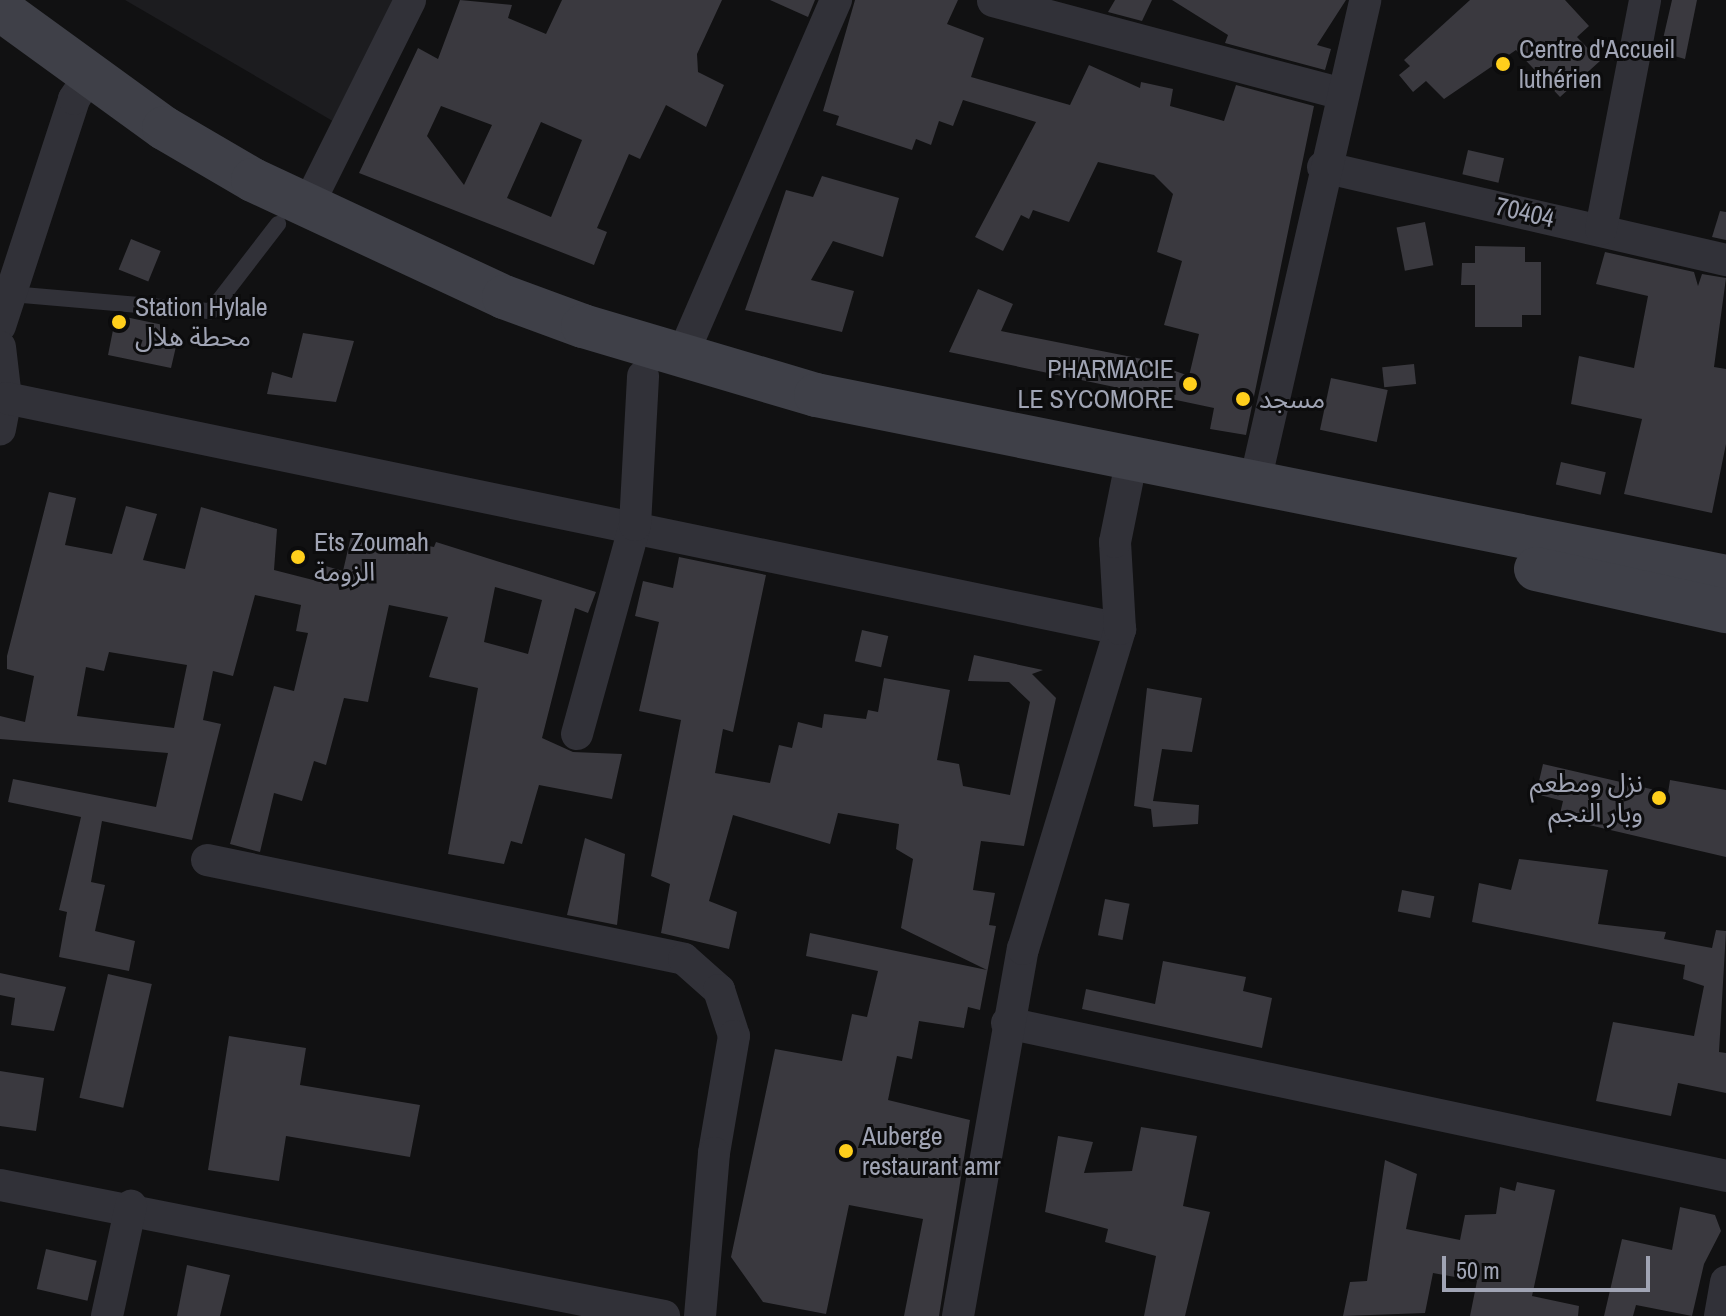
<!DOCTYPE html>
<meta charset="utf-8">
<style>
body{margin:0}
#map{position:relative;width:1726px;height:1316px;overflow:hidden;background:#111112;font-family:"Archivo Narrow","Noto Sans Arabic",sans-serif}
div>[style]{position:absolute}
.built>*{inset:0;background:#1c1c1f}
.building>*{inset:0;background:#3a393f;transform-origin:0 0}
.service>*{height:16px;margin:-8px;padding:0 8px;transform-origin:8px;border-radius:8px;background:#313138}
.minor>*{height:32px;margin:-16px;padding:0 16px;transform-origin:16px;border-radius:16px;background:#313138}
.secondary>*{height:44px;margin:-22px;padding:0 22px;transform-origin:22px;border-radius:22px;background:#3f4048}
.dots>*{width:22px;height:22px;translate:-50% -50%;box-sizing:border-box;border:4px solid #0c0c0d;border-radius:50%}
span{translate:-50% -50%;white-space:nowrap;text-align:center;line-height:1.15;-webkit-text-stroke:6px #0c0c0d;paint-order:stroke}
.poi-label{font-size:26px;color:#a0a4b4}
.left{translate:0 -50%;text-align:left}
.right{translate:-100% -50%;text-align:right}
.street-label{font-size:26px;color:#a0a4b4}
.scale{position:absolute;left:1442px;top:1256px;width:208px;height:36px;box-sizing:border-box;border:4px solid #a0a4b4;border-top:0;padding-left:10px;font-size:24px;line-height:28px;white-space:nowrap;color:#a0a4b4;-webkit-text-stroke:6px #0c0c0d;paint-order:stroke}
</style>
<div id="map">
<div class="built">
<i style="clip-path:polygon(125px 0,404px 0,343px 127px)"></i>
</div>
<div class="building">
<i style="clip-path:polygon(evenodd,460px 0,512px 5px,508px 18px,546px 34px,562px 0,722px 0,697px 54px,698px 72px,724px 85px,706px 127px,666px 105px,640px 159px,629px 154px,597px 228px,607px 232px,594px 265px,359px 173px,418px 48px,438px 59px,460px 0,441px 106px,492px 125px,464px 185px,427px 136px,441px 106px,460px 0,541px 122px,582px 140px,551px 217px,507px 198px,541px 122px)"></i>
<i style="clip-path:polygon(770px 0,815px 0,808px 17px)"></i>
<i style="clip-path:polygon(855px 0,958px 0,947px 24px,984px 38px,971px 77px,1070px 105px,1089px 65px,1140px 88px,1141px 82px,1173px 89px,1170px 106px,1224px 121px,1236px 85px,1314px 106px,1246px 435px,1210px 429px,1214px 408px,949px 352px,978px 289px,1013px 304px,1001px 331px,1142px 359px,1189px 376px,1199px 334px,1164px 325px,1182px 261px,1157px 252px,1173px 194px,1154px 175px,1098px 162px,1069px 222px,1033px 210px,1029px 219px,1021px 215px,1003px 251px,975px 237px,1036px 122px,963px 100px,953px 126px,939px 121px,931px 145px,916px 139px,912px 150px,836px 125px,839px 116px,823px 111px)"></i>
<i style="clip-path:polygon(1115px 0,1152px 0,1142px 21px,1108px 12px)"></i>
<i style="clip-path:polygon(1172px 0,1346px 0,1317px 45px,1331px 49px,1325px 70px,1225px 43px,1228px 35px)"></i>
<i style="clip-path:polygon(1470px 0,1565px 0,1589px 26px,1577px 37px,1600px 61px,1560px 97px,1516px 50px,1444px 99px,1426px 81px,1413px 92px,1399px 75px,1410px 66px,1404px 60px)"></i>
<i style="clip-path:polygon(1672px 0,1697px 0,1685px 59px,1660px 52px)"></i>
<i style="left:1468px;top:150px;width:37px;height:25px;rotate:13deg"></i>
<i style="clip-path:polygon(822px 176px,899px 198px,883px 257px,833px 241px,811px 280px,854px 291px,842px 332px,745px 310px,786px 190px,813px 197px)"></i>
<i style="clip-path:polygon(1720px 211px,1726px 212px,1726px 240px,1712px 237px)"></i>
<i style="left:1425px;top:222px;width:44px;height:29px;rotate:79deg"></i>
<i style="left:131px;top:239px;width:32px;height:33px;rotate:22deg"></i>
<i style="clip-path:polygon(1475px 246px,1525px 247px,1525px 262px,1541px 262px,1541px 315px,1522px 315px,1522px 327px,1475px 327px,1475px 285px,1461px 285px,1462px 263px,1475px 263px)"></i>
<i style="clip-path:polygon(1605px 252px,1694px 272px,1698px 286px,1702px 274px,1726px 278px,1714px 367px,1726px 369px,1726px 444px,1712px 513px,1624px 494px,1642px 419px,1571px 404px,1579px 356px,1634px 368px,1648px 296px,1596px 284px)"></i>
<i style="clip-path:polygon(116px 315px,168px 326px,166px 335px,178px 338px,171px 368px,108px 355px)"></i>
<i style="clip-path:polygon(303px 333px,354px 341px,336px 402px,267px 394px,272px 372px,292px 378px)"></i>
<i style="left:1414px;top:364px;width:20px;height:32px;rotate:84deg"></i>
<i style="left:1331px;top:378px;width:58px;height:53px;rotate:12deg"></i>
<i style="left:1561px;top:462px;width:46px;height:23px;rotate:13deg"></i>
<i style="clip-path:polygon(evenodd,49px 492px,76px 498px,65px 545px,112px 554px,126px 506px,157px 514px,143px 560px,185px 569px,201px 507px,277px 529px,274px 570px,317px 581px,322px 565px,343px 571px,352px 532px,434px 547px,436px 542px,596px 592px,588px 613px,575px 608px,542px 738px,573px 752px,622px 754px,612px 799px,539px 785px,522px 844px,511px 841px,504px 864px,448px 854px,478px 688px,429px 677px,448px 617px,389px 605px,368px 702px,344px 698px,326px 765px,314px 761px,302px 801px,274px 793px,260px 852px,230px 844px,274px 686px,294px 691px,308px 633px,296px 631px,301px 605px,255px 595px,233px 676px,213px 671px,203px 720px,221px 724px,192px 840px,102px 821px,91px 882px,105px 885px,95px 931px,135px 941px,129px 971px,59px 957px,67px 912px,59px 910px,81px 817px,8px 802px,13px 779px,156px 807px,168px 753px,0 739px,0 716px,25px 722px,34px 676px,7px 669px,7px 656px,49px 492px,495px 587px,542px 600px,528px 654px,484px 642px,495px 587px,49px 492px,109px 652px,187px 665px,174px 728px,77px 716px,86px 667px,104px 671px,109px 652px)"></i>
<i style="clip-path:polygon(679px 557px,766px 575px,733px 732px,723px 729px,715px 773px,770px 783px,779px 745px,792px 748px,798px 722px,822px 728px,824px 714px,866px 719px,868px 710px,878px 712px,884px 678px,950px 690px,937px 760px,959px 764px,963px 786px,1010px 795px,1030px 702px,1009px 682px,968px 681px,974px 655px,1043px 670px,1032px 674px,1056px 698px,1024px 846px,981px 841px,973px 890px,995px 893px,989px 925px,996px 926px,980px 1010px,968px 1007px,964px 1028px,919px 1021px,912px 1059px,897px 1056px,888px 1100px,970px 1120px,939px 1316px,904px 1316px,923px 1219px,849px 1205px,826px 1314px,763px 1302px,731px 1257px,775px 1049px,842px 1061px,852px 1014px,867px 1017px,878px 971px,806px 956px,810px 933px,987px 970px,901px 928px,913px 859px,896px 849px,899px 824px,838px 813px,830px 844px,733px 815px,709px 901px,737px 912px,729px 949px,661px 933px,670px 884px,651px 876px,681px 720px,639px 711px,659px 622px,635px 616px,643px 581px,673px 588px)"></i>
<i style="left:862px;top:630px;width:27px;height:32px;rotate:13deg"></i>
<i style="clip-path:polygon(1147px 688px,1202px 698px,1192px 752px,1162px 749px,1153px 801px,1199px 805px,1198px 824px,1153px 827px,1151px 809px,1134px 806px)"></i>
<i style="clip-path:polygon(1543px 764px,1668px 793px,1670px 780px,1726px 790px,1726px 857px,1559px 818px,1563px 801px,1536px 794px)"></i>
<i style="clip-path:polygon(585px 838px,625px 854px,617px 925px,567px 915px)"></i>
<i style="clip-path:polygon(1519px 859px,1608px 870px,1598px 924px,1666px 932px,1664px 939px,1712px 948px,1716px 930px,1726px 931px,1719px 1052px,1726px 1053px,1726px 1093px,1678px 1083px,1671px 1116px,1596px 1101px,1613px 1022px,1694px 1036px,1704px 986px,1683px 979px,1685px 965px,1472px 922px,1479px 883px,1511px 890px)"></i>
<i style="left:1402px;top:890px;width:33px;height:22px;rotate:11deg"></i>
<i style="left:1105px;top:899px;width:25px;height:37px;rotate:11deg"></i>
<i style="clip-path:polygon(1163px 961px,1246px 977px,1243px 991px,1272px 998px,1262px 1048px,1082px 1009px,1086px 989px,1155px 1004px)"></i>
<i style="clip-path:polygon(0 973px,66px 987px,54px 1031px,11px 1025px,15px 998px,0 995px)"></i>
<i style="left:108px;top:974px;width:45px;height:127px;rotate:13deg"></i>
<i style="clip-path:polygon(229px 1036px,306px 1048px,300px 1085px,420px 1105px,410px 1157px,286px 1136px,279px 1181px,208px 1170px)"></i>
<i style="clip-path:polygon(0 1071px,44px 1078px,36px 1131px,0 1126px)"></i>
<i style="clip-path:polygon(1141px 1127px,1197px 1136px,1183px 1206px,1210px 1212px,1185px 1316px,1144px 1316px,1156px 1256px,1105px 1242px,1108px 1229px,1045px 1212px,1058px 1136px,1093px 1142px,1084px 1173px,1132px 1171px)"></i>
<i style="clip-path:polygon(1385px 1160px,1417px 1174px,1406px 1229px,1460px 1240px,1465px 1215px,1496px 1214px,1500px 1187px,1515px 1191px,1517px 1182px,1555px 1190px,1532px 1296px,1579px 1306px,1578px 1316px,1470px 1316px,1477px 1281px,1433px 1273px,1425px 1313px,1343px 1316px,1350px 1282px,1367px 1281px)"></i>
<i style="clip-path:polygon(1680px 1207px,1715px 1215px,1721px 1231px,1704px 1264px,1692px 1316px,1636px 1305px,1633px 1316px,1604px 1316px,1622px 1239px,1672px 1250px)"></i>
<i style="left:46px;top:1249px;width:52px;height:41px;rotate:13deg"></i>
<i style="clip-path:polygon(187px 1265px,230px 1275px,220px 1316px,177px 1316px)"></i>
</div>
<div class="service">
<i style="left:11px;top:294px;width:201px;rotate:4.9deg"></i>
<i style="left:211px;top:311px;width:110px;rotate:-52.4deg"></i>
</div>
<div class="minor">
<i style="left:993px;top:1px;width:361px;rotate:14.9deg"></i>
<i style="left:1323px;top:167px;width:414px;rotate:13deg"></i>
<i style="left:307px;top:207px;width:231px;rotate:-63.5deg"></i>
<i style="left:1601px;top:229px;width:233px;rotate:-79.1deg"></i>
<i style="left:0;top:326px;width:239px;rotate:-71.9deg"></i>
<i style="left:74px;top:99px;width:27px;rotate:-56deg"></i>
<i style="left:0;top:347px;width:51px;rotate:83.3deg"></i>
<i style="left:6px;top:398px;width:32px;rotate:101deg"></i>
<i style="left:682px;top:356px;width:388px;rotate:-66.6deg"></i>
<i style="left:6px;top:398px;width:1138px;rotate:11.71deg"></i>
<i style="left:1255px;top:482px;width:494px;rotate:-77.1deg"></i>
<i style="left:577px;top:734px;width:217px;rotate:-74.5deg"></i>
<i style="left:635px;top:525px;width:149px;rotate:-86.9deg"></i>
<i style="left:207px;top:860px;width:487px;rotate:11.7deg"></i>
<i style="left:684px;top:959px;width:47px;rotate:41.5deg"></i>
<i style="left:719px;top:990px;width:48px;rotate:71.9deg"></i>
<i style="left:734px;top:1036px;width:119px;rotate:99.7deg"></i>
<i style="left:714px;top:1153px;width:164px;rotate:94.9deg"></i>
<i style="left:1007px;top:1023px;width:735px;rotate:12.01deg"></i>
<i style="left:0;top:1185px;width:677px;rotate:11.16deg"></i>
<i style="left:107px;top:1316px;width:113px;rotate:-77.7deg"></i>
<i style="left:958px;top:1316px;width:373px;rotate:-80deg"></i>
<i style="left:1023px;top:949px;width:334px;rotate:-73.1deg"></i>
<i style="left:1120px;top:629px;width:87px;rotate:-93.3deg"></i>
<i style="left:1115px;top:542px;width:86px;rotate:-78.6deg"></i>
<i style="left:1720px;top:1316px;width:35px;rotate:-80deg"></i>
</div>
<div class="secondary">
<i style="left:0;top:9px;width:203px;rotate:36deg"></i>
<i style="left:164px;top:128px;width:103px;rotate:30.3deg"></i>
<i style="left:253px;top:180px;width:277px;rotate:25deg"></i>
<i style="left:504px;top:297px;width:84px;rotate:20.2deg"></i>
<i style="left:583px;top:326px;width:243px;rotate:16.5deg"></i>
<i style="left:816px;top:395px;width:928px;rotate:11.31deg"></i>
<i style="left:1536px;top:569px;width:195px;rotate:12.5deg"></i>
</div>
<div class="dots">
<i style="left:1503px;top:64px;background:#ffcf1c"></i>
<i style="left:119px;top:322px;background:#ffcf1c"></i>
<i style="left:1190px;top:384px;background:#ffcf1c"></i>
<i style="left:1243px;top:399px;background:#ffcf1c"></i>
<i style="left:298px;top:557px;background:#ffcf1c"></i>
<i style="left:1659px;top:798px;background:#ffcf1c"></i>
<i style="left:846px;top:1151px;background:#ffcf1c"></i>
</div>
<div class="poi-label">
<span class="left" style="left:1519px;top:64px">Centre d'Accueil<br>luthérien</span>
<span class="left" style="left:135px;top:322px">Station Hylale<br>محطة هلال</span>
<span class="right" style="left:1174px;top:384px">PHARMACIE<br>LE SYCOMORE</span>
<span class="left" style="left:1259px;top:399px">مسجد</span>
<span class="left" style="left:314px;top:557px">Ets Zoumah<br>الزومة</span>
<span class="right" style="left:1643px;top:798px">نزل ومطعم<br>وبار النجم</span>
<span class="left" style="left:862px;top:1151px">Auberge<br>restaurant amr</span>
</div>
<div class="street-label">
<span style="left:1525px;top:212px;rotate:13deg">70404</span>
</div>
<div class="scale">50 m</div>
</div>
